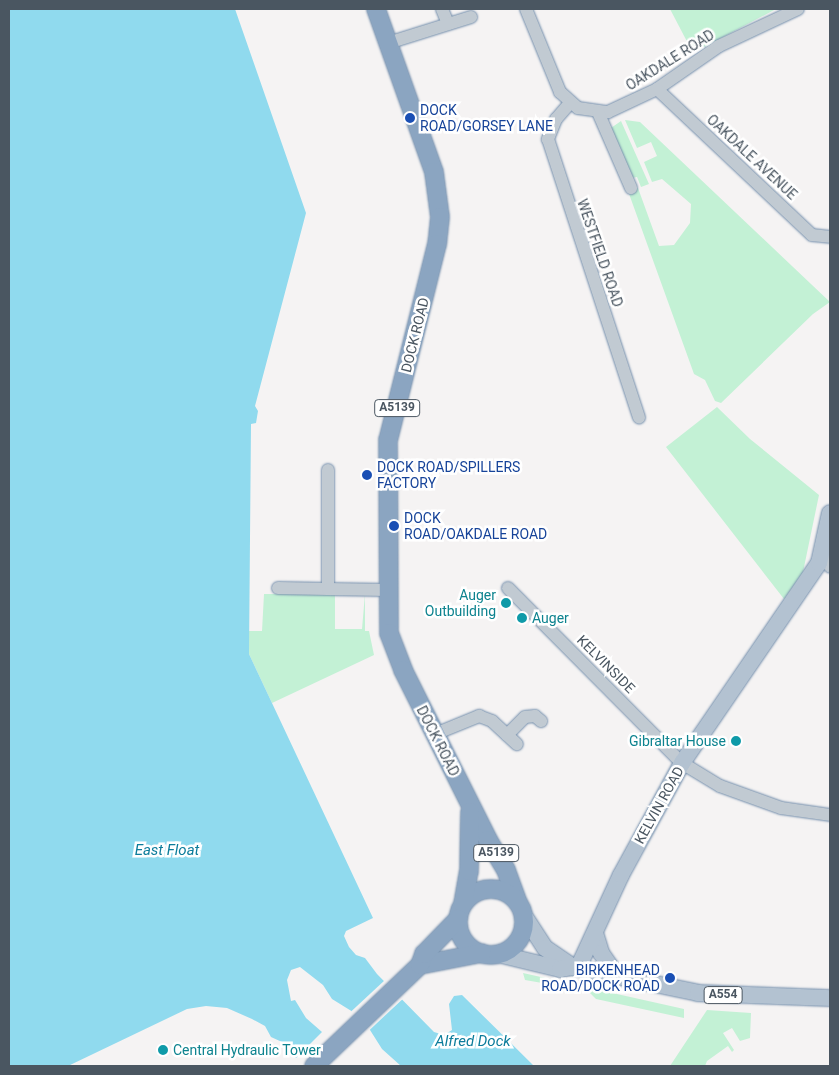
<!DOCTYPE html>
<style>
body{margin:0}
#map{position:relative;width:839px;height:1075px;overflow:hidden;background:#f5f3f3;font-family:Roboto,sans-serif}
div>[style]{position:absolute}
.green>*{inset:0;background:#c3f1d5}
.water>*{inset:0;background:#90daee}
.pier>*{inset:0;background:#f5f3f3;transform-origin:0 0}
.roads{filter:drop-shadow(0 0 1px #7690ad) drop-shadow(0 0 1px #7690ad)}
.minor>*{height:12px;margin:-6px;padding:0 6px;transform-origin:6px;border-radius:6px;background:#c1cad2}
.major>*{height:16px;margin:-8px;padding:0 8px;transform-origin:8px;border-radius:8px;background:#b3c2d1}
.highway>*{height:18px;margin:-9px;padding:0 9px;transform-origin:9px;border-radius:9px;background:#8ba5c1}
.highway>.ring{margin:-9px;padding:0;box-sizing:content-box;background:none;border:18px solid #8ba5c1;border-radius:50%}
.dots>*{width:14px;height:14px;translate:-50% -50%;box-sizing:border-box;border:2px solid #fff;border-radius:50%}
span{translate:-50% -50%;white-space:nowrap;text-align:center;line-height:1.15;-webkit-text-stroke:5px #fff;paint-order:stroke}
.shield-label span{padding:1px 4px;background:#fff;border:1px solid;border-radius:4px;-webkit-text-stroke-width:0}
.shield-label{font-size:12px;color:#4a5661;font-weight:700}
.street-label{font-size:14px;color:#4a5661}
.transit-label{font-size:14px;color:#164399}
.left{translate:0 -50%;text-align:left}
.right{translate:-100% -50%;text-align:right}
.culture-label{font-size:14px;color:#0d838f}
.water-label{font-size:15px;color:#0c7c9b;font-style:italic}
.frame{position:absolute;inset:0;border:10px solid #4a5661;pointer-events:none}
</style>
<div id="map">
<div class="green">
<i style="clip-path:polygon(670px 9px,776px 9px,693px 53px)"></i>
<i style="clip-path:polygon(625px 120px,640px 122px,830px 302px,813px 314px,721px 403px,715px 401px,705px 380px,694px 374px,628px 191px,638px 188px,659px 246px,674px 245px,690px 223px,691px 204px,662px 179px,652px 182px,644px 162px,657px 156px,651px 142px,637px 148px)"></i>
<i style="clip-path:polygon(621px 121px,649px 184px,641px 187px,637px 177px,632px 178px,611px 128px)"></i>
<i style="clip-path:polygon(717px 407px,750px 439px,819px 495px,803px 572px,784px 599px,666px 447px)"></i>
<i style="clip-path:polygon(264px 594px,335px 594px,335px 629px,362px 629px,365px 594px,365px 631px,369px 631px,374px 655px,272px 703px,249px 654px,249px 631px,262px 631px)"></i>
<i style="clip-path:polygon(523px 973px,684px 1009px,684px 1018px,596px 999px,588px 991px,525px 980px)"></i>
<i style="clip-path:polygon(707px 1010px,751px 1013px,750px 1038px,740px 1041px,732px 1028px,723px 1033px,734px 1050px,732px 1052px,728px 1046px,707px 1061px,705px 1066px,670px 1066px)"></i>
</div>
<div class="water">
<i style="clip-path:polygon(9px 9px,235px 9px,306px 213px,255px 406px,258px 411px,256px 423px,251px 424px,249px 654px,373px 918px,346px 931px,344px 936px,349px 947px,356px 955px,365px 958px,377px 974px,434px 1032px,444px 1035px,452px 1030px,449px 1004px,454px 996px,462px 995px,534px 1066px,401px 1066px,382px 1049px,370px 1030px,353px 1012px,332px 999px,323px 985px,300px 967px,291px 970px,287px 980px,291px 1001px,295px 1000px,306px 1018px,322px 1032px,296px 1058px,282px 1042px,271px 1037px,265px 1026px,252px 1019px,227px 1008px,206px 1006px,187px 1009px,68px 1066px,9px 1066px)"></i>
</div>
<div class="pier">
<i style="left:385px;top:980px;width:26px;height:46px;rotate:47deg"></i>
</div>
<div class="roads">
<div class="minor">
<i style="left:442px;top:9px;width:16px;rotate:68deg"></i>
<i style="left:526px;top:9px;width:90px;rotate:67.7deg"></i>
<i style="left:560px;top:92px;width:24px;rotate:42deg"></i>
<i style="left:578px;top:108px;width:30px;rotate:8deg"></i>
<i style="left:608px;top:112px;width:54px;rotate:-25.1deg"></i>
<i style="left:657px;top:89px;width:75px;rotate:-34.7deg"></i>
<i style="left:719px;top:46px;width:87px;rotate:-25.1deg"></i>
<i style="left:388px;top:43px;width:87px;rotate:-17.4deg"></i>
<i style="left:657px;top:89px;width:213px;rotate:43.3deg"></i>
<i style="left:812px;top:235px;width:18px;rotate:6deg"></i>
<i style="left:570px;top:103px;width:21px;rotate:131deg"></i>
<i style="left:556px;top:119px;width:22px;rotate:112deg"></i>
<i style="left:548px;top:139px;width:293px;rotate:71.9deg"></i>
<i style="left:598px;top:112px;width:83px;rotate:66.5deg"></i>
<i style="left:823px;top:551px;width:17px;rotate:66deg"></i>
<i style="left:278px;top:588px;width:50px;rotate:1.1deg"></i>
<i style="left:328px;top:589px;width:119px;rotate:-90deg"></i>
<i style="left:508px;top:588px;width:247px;rotate:45.2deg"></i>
<i style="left:682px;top:763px;width:44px;rotate:31.2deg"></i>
<i style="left:720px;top:786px;width:65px;rotate:19.8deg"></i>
<i style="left:781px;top:808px;width:49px;rotate:8.1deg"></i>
<i style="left:328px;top:589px;width:59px;rotate:1deg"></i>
<i style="left:435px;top:734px;width:48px;rotate:-22.2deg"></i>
<i style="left:479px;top:716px;width:14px;rotate:21deg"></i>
<i style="left:492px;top:721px;width:34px;rotate:43deg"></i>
<i style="left:507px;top:735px;width:25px;rotate:-45deg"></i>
<i style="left:525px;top:717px;width:10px;rotate:-6deg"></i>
<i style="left:535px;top:716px;width:8px;rotate:40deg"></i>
</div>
<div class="major">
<i style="left:523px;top:914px;width:40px;rotate:57.1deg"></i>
<i style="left:545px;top:948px;width:34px;rotate:34deg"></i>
<i style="left:573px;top:967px;width:128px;rotate:11.7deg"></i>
<i style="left:698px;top:993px;width:132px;rotate:2.2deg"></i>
<i style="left:595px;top:933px;width:21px;rotate:73deg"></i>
<i style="left:601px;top:953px;width:29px;rotate:55deg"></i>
<i style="left:498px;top:954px;width:64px;rotate:13.6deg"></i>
<i style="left:560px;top:969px;width:11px;rotate:-10deg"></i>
<i style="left:578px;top:968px;width:102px;rotate:-65.2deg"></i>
<i style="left:621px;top:875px;width:128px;rotate:-61.4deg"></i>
<i style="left:682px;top:763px;width:242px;rotate:-55.6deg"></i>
<i style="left:819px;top:563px;width:51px;rotate:-77.6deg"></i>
</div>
<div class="highway">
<i style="left:376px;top:9px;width:173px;rotate:70.4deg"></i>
<i style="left:434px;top:172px;width:45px;rotate:82.4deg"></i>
<i style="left:440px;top:217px;width:27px;rotate:96deg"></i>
<i style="left:437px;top:244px;width:202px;rotate:104deg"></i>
<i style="left:388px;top:440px;width:193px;rotate:89.7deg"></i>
<i style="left:389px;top:633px;width:40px;rotate:69deg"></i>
<i style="left:403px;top:670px;width:190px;rotate:63.4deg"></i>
<i style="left:488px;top:840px;width:35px;rotate:59deg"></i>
<i style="left:506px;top:870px;width:35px;rotate:70deg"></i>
<i class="ring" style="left:458px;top:889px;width:48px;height:48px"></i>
<i style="left:463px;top:904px;width:34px;rotate:-80deg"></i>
<i style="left:469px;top:871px;width:59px;rotate:-89deg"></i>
<i style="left:420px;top:965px;width:63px;rotate:-11deg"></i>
<i style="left:314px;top:1066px;width:146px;rotate:-43.6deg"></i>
<i style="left:420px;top:965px;width:12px;rotate:-70deg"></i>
<i style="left:424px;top:954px;width:49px;rotate:-45.8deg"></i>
</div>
</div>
<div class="dots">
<i style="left:410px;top:118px;background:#1a4fb4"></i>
<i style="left:367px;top:475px;background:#1a4fb4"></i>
<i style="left:394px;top:526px;background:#1a4fb4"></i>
<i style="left:506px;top:603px;background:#0f9aa8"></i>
<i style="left:522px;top:618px;background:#0f9aa8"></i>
<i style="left:736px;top:741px;background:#0f9aa8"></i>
<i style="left:670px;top:978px;background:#1a4fb4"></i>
<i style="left:163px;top:1050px;background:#0f9aa8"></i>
</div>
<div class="shield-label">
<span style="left:397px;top:408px">A5139</span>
<span style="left:496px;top:853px">A5139</span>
<span style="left:723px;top:995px">A554</span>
</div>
<div class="street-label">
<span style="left:670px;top:60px;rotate:-32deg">OAKDALE ROAD</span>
<span style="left:752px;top:157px;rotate:43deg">OAKDALE AVENUE</span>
<span style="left:600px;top:253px;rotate:71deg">WESTFIELD ROAD</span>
<span style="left:415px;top:335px;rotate:-76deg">DOCK ROAD</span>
<span style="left:606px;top:664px;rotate:45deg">KELVINSIDE</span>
<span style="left:438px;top:741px;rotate:63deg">DOCK ROAD</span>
<span style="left:659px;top:805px;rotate:-61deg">KELVIN ROAD</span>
</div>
<div class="transit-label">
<span class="left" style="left:420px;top:118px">DOCK<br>ROAD/GORSEY LANE</span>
<span class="left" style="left:377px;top:475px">DOCK ROAD/SPILLERS<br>FACTORY</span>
<span class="left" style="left:404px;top:526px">DOCK<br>ROAD/OAKDALE ROAD</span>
<span class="right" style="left:660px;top:978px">BIRKENHEAD<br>ROAD/DOCK ROAD</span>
</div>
<div class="culture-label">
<span class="right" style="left:496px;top:603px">Auger<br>Outbuilding</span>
<span class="left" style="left:532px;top:618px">Auger</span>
<span class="right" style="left:726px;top:741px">Gibraltar House</span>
<span class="left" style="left:173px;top:1050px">Central Hydraulic Tower</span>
</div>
<div class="water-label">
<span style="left:167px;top:851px">East Float</span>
<span style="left:473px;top:1042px">Alfred Dock</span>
</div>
<div class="frame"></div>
</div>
